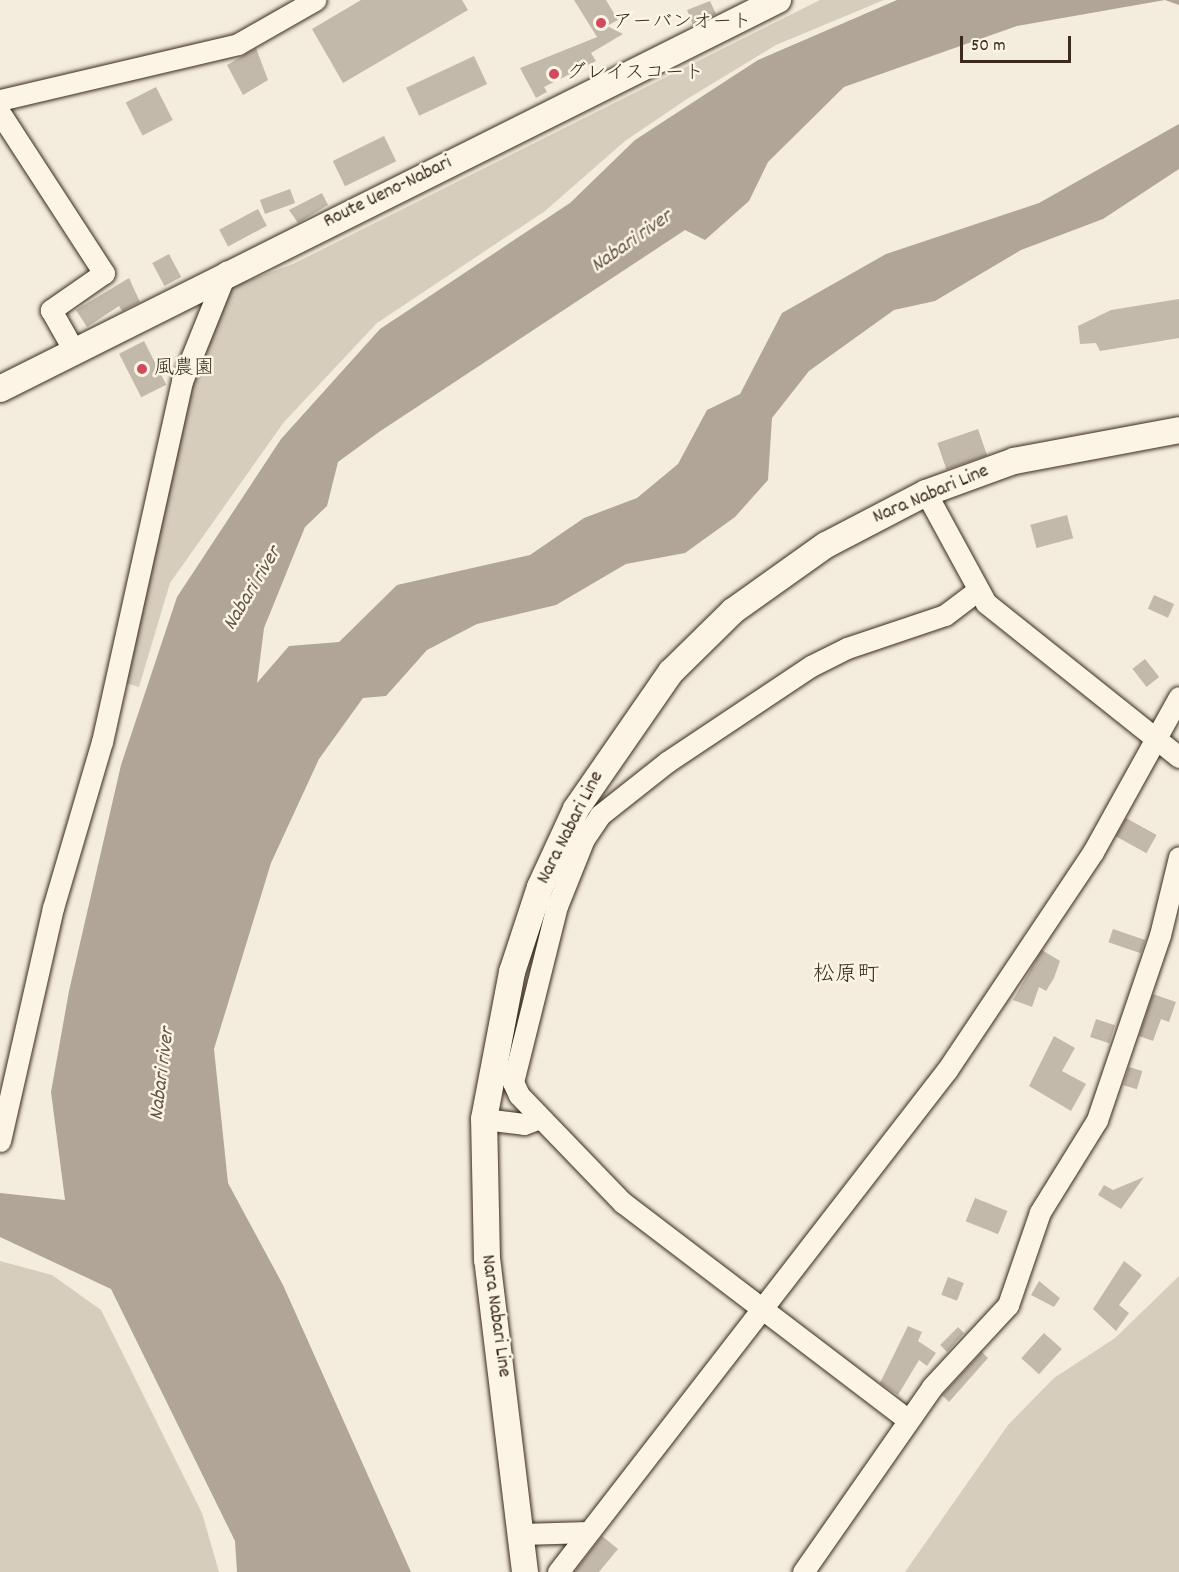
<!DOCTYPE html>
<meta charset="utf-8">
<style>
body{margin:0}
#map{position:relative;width:1179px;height:1572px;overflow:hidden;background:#f4eddd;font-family:Dekko,"Klee One",sans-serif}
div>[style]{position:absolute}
.green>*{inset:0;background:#d6cdbd}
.water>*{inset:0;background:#b0a596}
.building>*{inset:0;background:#c3b9aa;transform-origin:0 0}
.roads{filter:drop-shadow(0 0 2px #3b2a1e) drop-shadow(0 0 2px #3b2a1e)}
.minor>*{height:21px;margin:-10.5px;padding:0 10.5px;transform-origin:10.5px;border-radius:10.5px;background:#fcf5e5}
.major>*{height:26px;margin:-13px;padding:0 13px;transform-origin:13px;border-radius:13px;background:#fcf5e5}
.dots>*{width:16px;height:16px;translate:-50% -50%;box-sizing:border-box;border:3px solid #fcf5e5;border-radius:50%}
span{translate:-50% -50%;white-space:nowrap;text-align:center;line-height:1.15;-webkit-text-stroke:5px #fcf5e5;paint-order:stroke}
.poi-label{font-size:20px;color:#3b2a1e}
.left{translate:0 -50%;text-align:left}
.street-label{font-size:20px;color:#3b2a1e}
.water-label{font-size:21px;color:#645548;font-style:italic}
.quarter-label{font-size:22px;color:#3b2a1e}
.scale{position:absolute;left:960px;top:36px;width:111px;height:27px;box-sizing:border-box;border:3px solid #3b2a1e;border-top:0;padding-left:8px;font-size:18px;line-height:21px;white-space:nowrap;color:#3b2a1e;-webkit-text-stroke:4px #fcf5e5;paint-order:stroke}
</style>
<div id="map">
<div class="green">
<i style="clip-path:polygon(820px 0,884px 0,776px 45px,687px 99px,625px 141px,545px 211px,377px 323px,284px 422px,170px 583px,139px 687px,123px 682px,181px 422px,223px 290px,293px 264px)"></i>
<i style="clip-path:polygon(0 1261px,52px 1275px,101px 1310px,202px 1513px,219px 1572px,0 1572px)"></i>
<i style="clip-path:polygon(1179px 1276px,1179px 1572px,905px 1572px,1008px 1425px,1054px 1378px,1115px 1338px)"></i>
</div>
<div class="water">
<i style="clip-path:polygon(897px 0,1179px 0,1179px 5px,1165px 0,1017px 26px,844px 87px,768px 162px,749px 201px,705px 240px,685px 230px,379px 432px,338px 462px,327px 506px,305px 527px,264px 628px,257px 683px,289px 646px,339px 642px,397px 585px,530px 555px,584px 518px,637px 498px,678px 464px,707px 410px,740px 394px,782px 313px,886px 254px,1039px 203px,1179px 124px,1179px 169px,1103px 219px,1021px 250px,935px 301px,894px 310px,809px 371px,772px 418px,768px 480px,735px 517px,685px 553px,626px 564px,556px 605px,477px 624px,427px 650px,386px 696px,363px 698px,319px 759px,271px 863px,214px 1049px,228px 1183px,283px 1285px,411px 1572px,237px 1572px,235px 1541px,111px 1289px,0 1237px,0 1193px,65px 1200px,51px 1092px,69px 991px,121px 765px,177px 597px,281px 439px,380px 329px,570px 203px,635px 140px,758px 60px)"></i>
</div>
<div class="building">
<i style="clip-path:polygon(361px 0,462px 0,468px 10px,343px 83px,312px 29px)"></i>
<i style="clip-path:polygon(574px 0,606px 0,618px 20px,607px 26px,623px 34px,591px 53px,596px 61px,544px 87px,547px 92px,536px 98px,520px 68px,597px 37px)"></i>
<i style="clip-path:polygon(710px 1px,716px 14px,693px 25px,687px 10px)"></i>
<i style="clip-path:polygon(256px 48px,268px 80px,243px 95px,227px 65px)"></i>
<i style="left:474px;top:56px;width:31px;height:75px;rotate:65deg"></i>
<i style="left:156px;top:87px;width:37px;height:34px;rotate:63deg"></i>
<i style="left:384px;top:136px;width:28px;height:57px;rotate:64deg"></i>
<i style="left:290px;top:189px;width:15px;height:32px;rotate:70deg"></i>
<i style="clip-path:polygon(322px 193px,328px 205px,298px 223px,289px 210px)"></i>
<i style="left:258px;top:209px;width:19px;height:44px;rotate:62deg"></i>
<i style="left:169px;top:254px;width:26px;height:19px;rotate:62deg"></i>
<i style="clip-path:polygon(129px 278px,140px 302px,122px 311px,119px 306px,87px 327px,76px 310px)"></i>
<i style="clip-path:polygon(1179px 299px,1179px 338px,1100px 351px,1096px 343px,1080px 344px,1078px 326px,1111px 310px)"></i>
<i style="left:144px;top:341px;width:49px;height:28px;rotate:63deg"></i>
<i style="left:978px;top:429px;width:28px;height:43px;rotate:71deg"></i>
<i style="left:1067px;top:515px;width:24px;height:38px;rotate:75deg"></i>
<i style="left:1154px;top:595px;width:22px;height:15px;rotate:24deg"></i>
<i style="left:1145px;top:659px;width:23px;height:16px;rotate:52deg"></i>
<i style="left:1126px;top:818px;width:35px;height:21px;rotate:29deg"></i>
<i style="left:1113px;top:929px;width:34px;height:14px;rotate:19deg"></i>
<i style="clip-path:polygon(1042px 950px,1060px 961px,1054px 978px,1046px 991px,1039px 987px,1032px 1007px,1013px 1000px)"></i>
<i style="clip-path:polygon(1153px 994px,1176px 1002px,1169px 1022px,1161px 1019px,1153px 1041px,1139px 1036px)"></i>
<i style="left:1096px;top:1019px;width:20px;height:19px;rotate:18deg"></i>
<i style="clip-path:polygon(1054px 1036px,1075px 1048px,1062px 1071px,1086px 1084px,1071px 1111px,1029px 1086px)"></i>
<i style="left:1129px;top:1067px;width:14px;height:19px;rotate:17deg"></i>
<i style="clip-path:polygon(1144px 1177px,1121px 1209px,1098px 1195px,1104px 1185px,1113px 1190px)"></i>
<i style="left:975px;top:1198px;width:35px;height:25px;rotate:22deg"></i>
<i style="clip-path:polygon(1124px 1261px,1142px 1275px,1119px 1305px,1129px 1313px,1116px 1331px,1093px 1309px)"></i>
<i style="left:948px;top:1277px;width:17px;height:19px;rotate:21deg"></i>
<i style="clip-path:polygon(1039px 1281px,1060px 1298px,1054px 1307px,1031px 1295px)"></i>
<i style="clip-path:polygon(908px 1326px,922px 1332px,918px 1341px,936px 1353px,927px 1366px,919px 1360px,898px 1395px,880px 1383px)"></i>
<i style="clip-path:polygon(958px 1327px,964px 1333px,947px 1352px,940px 1345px)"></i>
<i style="left:1044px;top:1333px;width:24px;height:34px;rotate:42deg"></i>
<i style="clip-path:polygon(982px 1352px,988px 1358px,949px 1402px,942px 1395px)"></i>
<i style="clip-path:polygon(602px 1536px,618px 1549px,599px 1572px,574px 1572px)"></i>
</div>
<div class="roads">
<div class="minor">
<i style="left:0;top:100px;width:244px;rotate:-13.2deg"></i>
<i style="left:238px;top:44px;width:89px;rotate:-29.7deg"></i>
<i style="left:0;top:113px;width:191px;rotate:57deg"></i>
<i style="left:104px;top:273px;width:65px;rotate:145.1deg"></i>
<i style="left:51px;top:310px;width:45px;rotate:60.6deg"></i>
<i style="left:926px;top:493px;width:125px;rotate:61.4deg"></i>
<i style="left:986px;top:603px;width:247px;rotate:38.6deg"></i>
<i style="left:484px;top:1119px;width:40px;rotate:7.1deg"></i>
<i style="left:524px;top:1124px;width:17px;rotate:-21deg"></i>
<i style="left:0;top:1141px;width:239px;rotate:-77.2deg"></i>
<i style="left:53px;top:908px;width:173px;rotate:-73.6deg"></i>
<i style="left:102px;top:742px;width:370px;rotate:-77.5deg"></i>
<i style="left:182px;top:381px;width:118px;rotate:-68deg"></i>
<i style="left:907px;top:1419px;width:357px;rotate:-142.7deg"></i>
<i style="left:623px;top:1203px;width:150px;rotate:-133.9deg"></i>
<i style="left:519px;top:1095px;width:14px;rotate:-115deg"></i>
<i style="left:513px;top:1082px;width:181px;rotate:-76deg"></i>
<i style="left:557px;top:906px;width:72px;rotate:-68.1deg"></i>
<i style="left:584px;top:839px;width:29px;rotate:-56deg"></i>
<i style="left:600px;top:815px;width:85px;rotate:-38.3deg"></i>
<i style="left:667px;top:762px;width:173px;rotate:-33.7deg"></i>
<i style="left:811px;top:666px;width:40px;rotate:-26.6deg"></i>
<i style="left:847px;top:648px;width:103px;rotate:-18.6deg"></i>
<i style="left:945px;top:615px;width:40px;rotate:-37deg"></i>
<i style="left:523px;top:1534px;width:64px;rotate:-1.8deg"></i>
<i style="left:558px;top:1572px;width:635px;rotate:-52.23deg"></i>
<i style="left:947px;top:1070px;width:262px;rotate:-56.2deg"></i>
<i style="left:1093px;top:852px;width:177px;rotate:-61deg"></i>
<i style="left:803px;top:1572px;width:226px;rotate:-55.1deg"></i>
<i style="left:932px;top:1387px;width:112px;rotate:-47.2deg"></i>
<i style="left:1008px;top:1305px;width:98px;rotate:-71deg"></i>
<i style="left:1040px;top:1212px;width:108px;rotate:-58.2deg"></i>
<i style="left:1097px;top:1120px;width:195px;rotate:-71.2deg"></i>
<i style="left:1160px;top:935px;width:80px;rotate:-76.3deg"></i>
</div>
<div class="major">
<i style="left:0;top:389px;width:870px;rotate:-26.57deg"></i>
<i style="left:525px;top:1572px;width:314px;rotate:-96.9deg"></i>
<i style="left:487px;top:1260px;width:141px;rotate:-91.2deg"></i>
<i style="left:484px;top:1119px;width:150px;rotate:-79.2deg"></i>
<i style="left:512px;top:972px;width:89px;rotate:-71.8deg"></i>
<i style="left:540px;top:887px;width:86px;rotate:-65.2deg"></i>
<i style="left:576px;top:809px;width:167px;rotate:-55.3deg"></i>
<i style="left:671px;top:672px;width:87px;rotate:-44.5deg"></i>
<i style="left:733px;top:611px;width:114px;rotate:-35.4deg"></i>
<i style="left:826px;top:545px;width:113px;rotate:-27.5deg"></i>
<i style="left:926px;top:493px;width:94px;rotate:-20deg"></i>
<i style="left:1014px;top:461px;width:168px;rotate:-10.6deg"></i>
</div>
</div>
<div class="dots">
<i style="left:601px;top:23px;background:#d1495b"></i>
<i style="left:554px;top:74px;background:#d1495b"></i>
<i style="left:142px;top:369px;background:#d1495b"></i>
</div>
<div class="poi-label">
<span class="left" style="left:613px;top:23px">アーバンオート</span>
<span class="left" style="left:566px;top:74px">グレイスコート</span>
<span class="left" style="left:154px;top:369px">風農園</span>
</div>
<div class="street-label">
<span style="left:388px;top:193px;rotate:-26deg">Route Ueno-Nabari</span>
<span style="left:931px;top:495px;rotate:-23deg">Nara Nabari Line</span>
<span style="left:571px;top:828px;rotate:-63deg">Nara Nabari Line</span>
<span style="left:495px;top:1316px;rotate:82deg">Nara Nabari Line</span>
</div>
<div class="water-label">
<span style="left:632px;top:242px;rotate:-35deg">Nabari river</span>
<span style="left:253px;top:589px;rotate:-59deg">Nabari river</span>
<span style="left:163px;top:1074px;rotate:-83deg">Nabari river</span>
</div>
<div class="quarter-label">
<span style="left:846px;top:976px">松原町</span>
</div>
<div class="scale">50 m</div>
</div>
